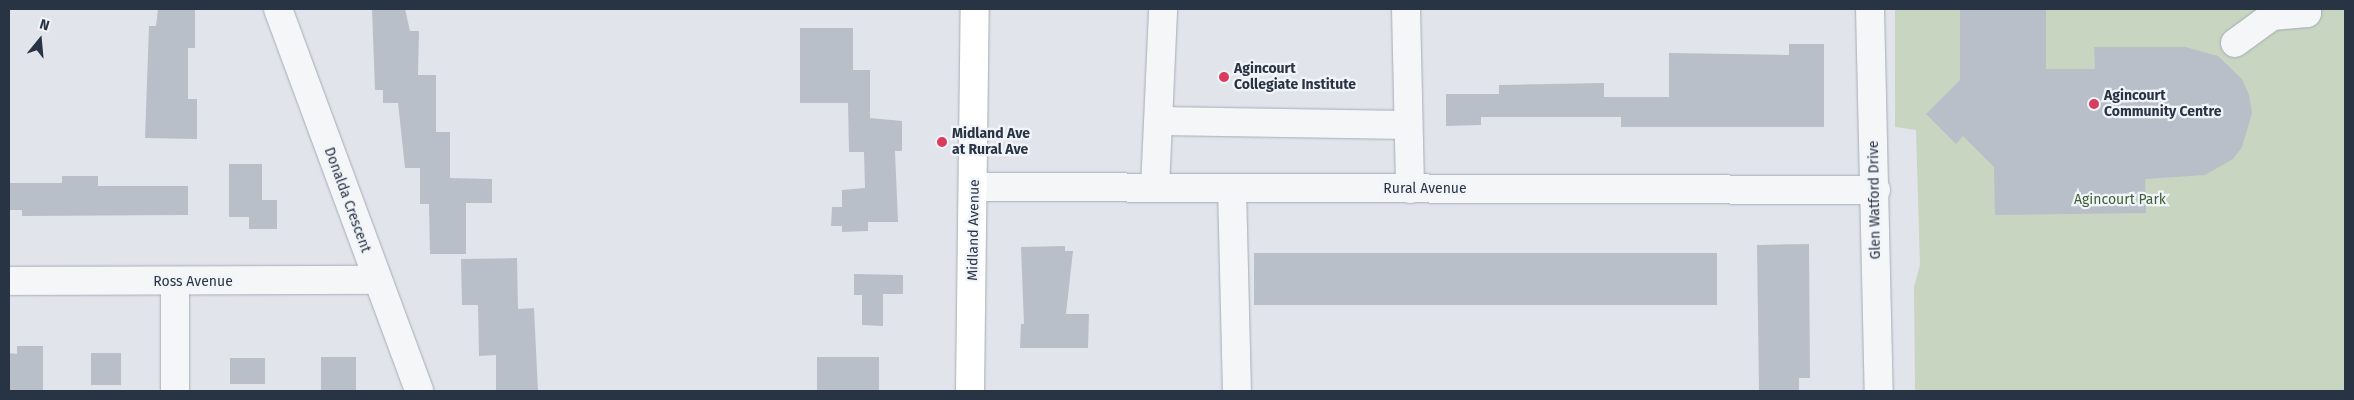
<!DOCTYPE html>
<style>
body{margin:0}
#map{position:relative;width:2354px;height:400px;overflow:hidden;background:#e1e5eb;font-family:"Fira Sans",sans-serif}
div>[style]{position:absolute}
.green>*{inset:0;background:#c7d5c1}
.building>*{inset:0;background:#b8bfc9;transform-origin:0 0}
.roads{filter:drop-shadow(0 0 1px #a6acb6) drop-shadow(0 0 1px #a6acb6)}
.minor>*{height:28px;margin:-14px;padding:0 14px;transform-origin:14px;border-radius:14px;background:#f4f6f8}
.major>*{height:28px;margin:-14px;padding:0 14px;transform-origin:14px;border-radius:14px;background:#fff}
.dots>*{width:14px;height:14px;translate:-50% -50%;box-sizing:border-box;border:2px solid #f1f4f8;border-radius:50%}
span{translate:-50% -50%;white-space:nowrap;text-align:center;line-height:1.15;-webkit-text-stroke:4.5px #f1f4f8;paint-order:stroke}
.poi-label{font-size:14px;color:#283344;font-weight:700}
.left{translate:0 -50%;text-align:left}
.street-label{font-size:14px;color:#283344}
.park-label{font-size:14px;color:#3f6034}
.frame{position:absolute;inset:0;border:10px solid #283344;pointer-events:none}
.north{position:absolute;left:15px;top:15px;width:50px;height:50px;-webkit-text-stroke:4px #f1f4f8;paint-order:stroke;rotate:17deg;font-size:14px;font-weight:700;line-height:20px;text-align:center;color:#283344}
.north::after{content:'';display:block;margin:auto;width:18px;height:22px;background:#283344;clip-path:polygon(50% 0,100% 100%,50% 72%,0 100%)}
</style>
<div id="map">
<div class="green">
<i style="clip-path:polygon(1895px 9px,2345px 9px,2345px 391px,1915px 391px,1914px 287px,1920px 265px,1916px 130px,1895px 127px)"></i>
</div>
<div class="building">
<i style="clip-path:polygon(158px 9px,195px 9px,195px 48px,188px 48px,188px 99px,197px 99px,197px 139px,145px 138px,149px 26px,156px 26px)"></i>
<i style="clip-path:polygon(372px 9px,405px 9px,410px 31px,419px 31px,418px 75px,436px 75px,436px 132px,450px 132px,450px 178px,492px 179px,492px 203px,466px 203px,466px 254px,430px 254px,429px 204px,420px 204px,420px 168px,405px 168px,398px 103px,383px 103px,383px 90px,375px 90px)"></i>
<i style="clip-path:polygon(1960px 9px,2046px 9px,2046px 69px,2095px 69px,2094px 47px,2185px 47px,2218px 56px,2242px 79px,2249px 95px,2252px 113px,2242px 147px,2233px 159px,2205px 175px,2145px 179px,2146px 213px,1995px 215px,1994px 167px,1963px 136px,1956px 144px,1926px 114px,1960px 80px)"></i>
<i style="clip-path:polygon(800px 28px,853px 28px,853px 70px,870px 70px,870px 118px,902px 121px,902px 151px,895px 151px,898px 222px,868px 222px,868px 231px,842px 232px,842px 226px,831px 226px,832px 207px,842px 207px,842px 190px,865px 188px,864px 152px,849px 152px,848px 103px,800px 103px)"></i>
<i style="clip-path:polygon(1789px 44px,1824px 44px,1824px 127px,1621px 127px,1621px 117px,1481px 117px,1481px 125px,1446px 126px,1446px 94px,1499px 94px,1499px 85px,1604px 83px,1604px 97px,1669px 97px,1669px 53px,1789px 55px)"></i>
<i style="clip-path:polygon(229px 164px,262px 164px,262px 200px,277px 200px,277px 229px,249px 229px,249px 217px,229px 217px)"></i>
<i style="clip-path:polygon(62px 176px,98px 176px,98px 186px,188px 186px,188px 215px,22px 216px,22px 210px,9px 210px,9px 183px,62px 183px)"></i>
<i style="clip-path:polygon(1809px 244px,1810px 378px,1799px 378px,1799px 391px,1759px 391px,1757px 245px)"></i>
<i style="clip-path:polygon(1065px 246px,1065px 251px,1073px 251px,1066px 314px,1089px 314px,1088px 348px,1020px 348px,1021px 324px,1024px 324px,1021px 247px)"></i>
<i style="left:1254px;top:253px;width:463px;height:52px"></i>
<i style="clip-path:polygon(517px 258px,518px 309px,534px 308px,538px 391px,496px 391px,496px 355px,479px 356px,478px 305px,462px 305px,461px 259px)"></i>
<i style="clip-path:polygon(854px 274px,903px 275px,903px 294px,883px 294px,883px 326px,862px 325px,862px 295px,854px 295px)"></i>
<i style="clip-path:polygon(17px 346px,43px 346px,43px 391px,9px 391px,9px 353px,17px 354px)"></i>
<i style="left:91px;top:353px;width:30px;height:32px"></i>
<i style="left:321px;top:357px;width:35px;height:34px"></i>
<i style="left:817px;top:357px;width:62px;height:34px"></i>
<i style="left:230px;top:358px;width:35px;height:26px"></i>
</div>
<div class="roads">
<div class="minor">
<i style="left:278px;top:9px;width:407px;rotate:69.7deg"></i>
<i style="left:1406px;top:9px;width:180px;rotate:88.7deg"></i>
<i style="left:1870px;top:9px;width:382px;rotate:88.7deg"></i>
<i style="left:2235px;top:43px;width:46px;rotate:-36.1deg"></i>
<i style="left:2272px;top:16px;width:35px;rotate:-5deg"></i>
<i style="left:2307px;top:13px;width:4px;rotate:-90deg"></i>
<i style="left:1159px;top:121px;width:249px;rotate:0.9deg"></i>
<i style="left:975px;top:187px;width:901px;rotate:0.19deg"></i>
<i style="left:1155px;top:188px;width:179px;rotate:-87.4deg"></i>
<i style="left:1232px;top:188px;width:203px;rotate:88.6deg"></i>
<i style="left:9px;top:281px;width:368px;rotate:-0.2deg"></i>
<i style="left:175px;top:391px;width:109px;rotate:-90deg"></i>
</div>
<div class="major">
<i style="left:970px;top:391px;width:382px;rotate:-89.3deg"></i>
</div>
</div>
<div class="dots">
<i style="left:1224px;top:77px;background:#d83d5d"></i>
<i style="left:2094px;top:104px;background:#d83d5d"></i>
<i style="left:942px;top:142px;background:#d83d5d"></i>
</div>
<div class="poi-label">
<span class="left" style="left:1234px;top:77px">Agincourt<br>Collegiate Institute</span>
<span class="left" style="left:2104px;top:104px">Agincourt<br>Community Centre</span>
<span class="left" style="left:952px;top:142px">Midland Ave<br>at Rural Ave</span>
</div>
<div class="street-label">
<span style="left:1425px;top:189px">Rural Avenue</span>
<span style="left:347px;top:200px;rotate:70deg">Donalda Crescent</span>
<span style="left:1875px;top:200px;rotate:-91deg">Glen Watford Drive</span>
<span style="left:974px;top:230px;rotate:-89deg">Midland Avenue</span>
<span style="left:193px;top:282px">Ross Avenue</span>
</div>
<div class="park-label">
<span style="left:2120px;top:200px">Agincourt Park</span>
</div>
<div class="frame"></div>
<div class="north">N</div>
</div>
